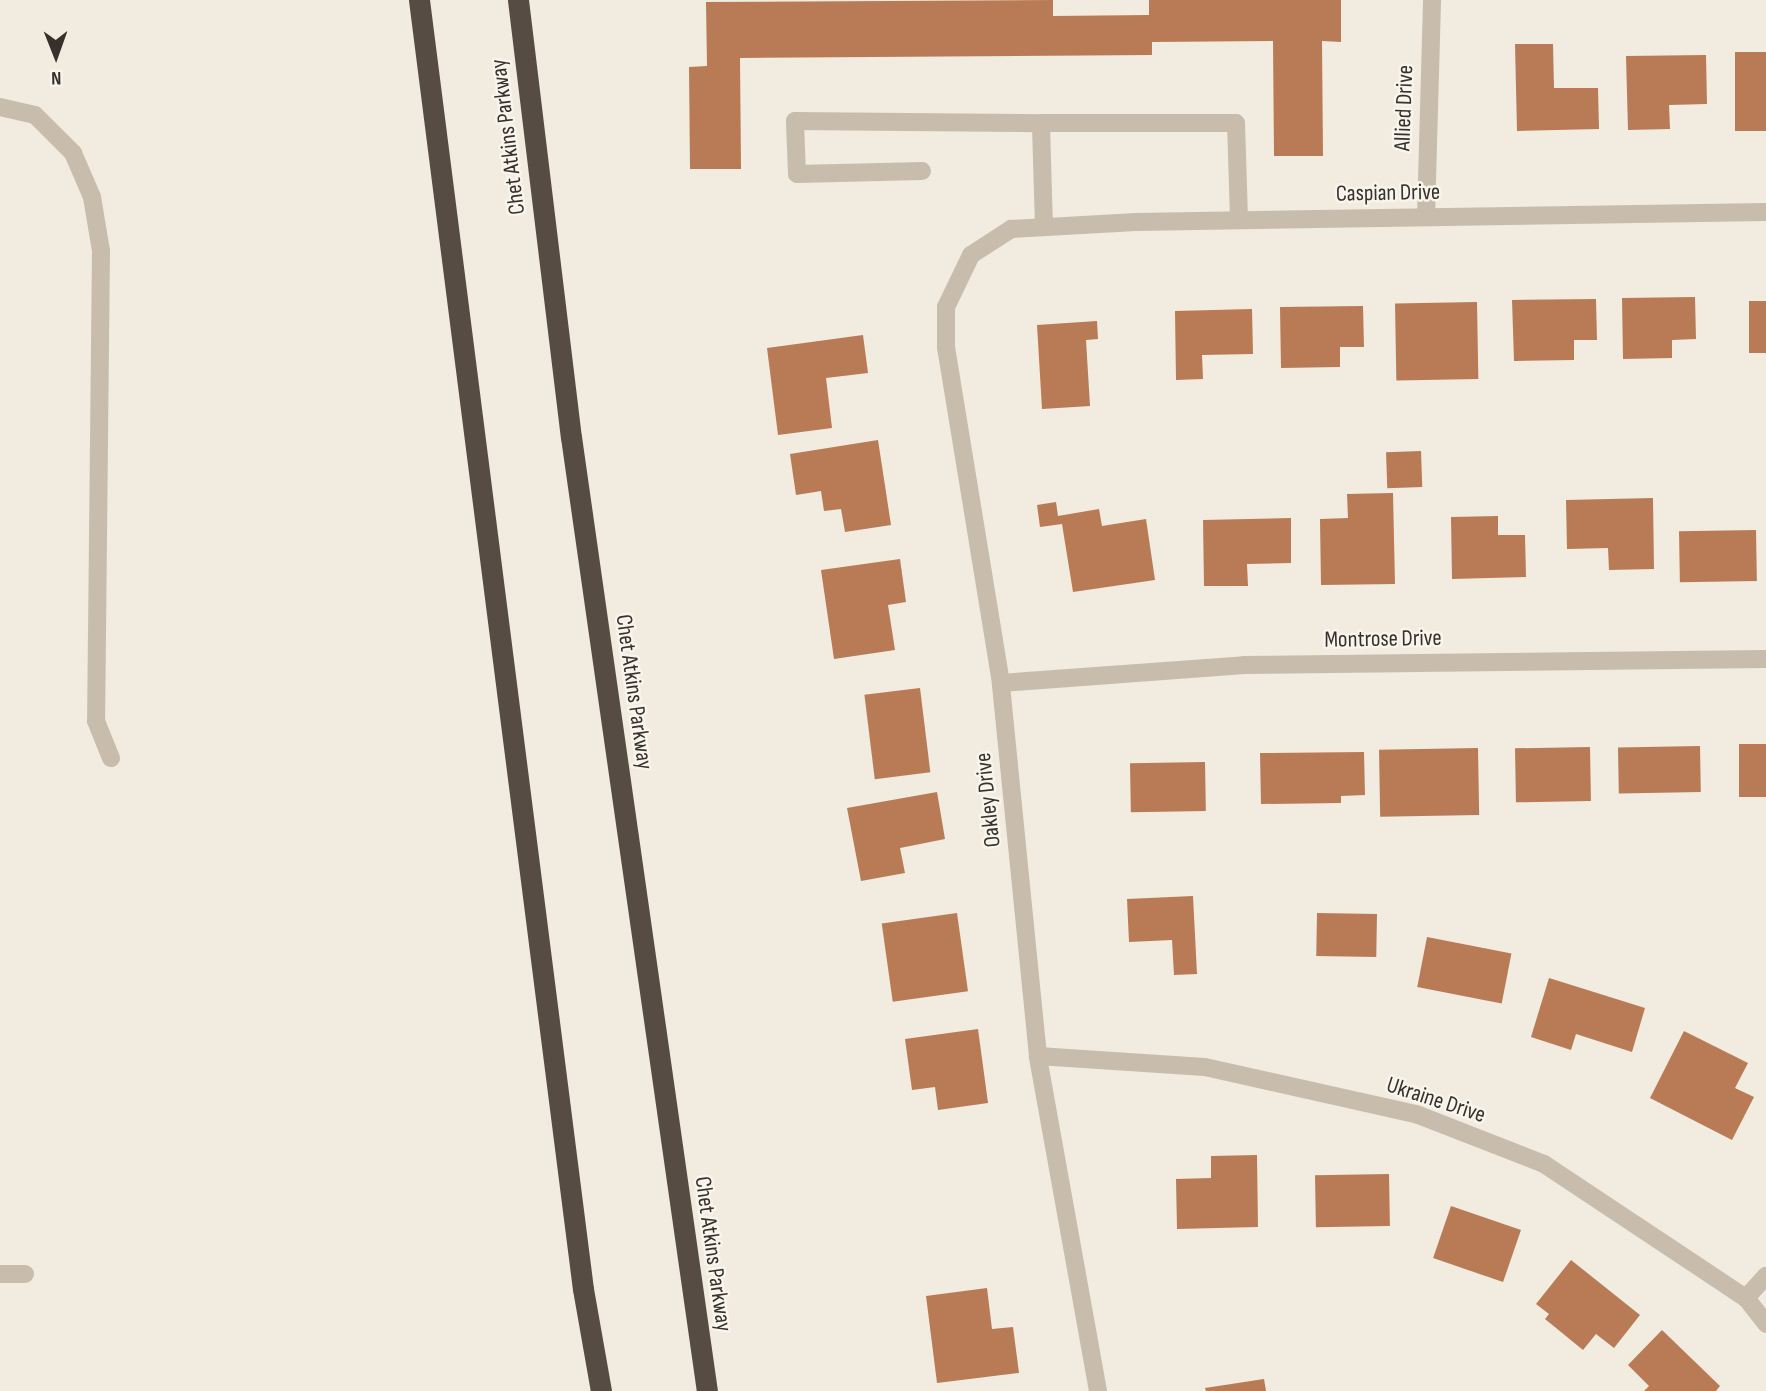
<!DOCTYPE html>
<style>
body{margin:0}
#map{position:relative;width:1766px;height:1391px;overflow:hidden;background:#f1ebe0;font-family:"Sofia Sans Condensed",sans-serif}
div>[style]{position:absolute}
.building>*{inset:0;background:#b97b55;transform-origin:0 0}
.minor>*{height:18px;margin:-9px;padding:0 9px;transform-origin:9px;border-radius:9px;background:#c8bdad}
.highway>*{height:21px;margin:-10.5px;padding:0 10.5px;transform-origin:10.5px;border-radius:10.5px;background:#574c43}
span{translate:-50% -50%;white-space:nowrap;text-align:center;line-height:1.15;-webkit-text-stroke:5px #f8f5ec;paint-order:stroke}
.street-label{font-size:23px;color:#37302b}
.north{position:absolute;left:21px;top:21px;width:70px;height:70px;-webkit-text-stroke:5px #f8f5ec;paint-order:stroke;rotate:179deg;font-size:19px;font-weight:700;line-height:28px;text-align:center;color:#37302b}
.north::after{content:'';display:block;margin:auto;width:24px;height:32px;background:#37302b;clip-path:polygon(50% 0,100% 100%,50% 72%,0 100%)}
</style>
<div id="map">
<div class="building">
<i style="clip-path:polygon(1053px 0,1053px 16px,1149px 15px,1149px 0,1341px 0,1341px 42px,1322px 41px,1323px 156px,1274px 156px,1273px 41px,1152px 42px,1152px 55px,740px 58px,741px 169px,690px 169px,689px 67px,707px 66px,706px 2px)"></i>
<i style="clip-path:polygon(1515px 44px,1553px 44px,1554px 88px,1598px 88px,1599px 129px,1517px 131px)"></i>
<i style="left:1735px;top:52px;width:31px;height:79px"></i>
<i style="clip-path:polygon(1706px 55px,1707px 104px,1669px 105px,1670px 129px,1628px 130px,1626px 56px)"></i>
<i style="clip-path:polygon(1695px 297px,1696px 339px,1672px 340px,1672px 358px,1623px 359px,1622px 298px)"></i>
<i style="clip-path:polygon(1596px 299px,1597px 340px,1574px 340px,1574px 360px,1514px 361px,1512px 300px)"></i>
<i style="left:1766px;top:301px;width:52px;height:17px;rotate:90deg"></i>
<i style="left:1477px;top:302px;width:77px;height:82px;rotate:89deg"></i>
<i style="clip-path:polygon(1363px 306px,1364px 347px,1340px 347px,1340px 367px,1281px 368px,1280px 307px)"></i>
<i style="clip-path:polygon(1252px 309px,1253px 354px,1202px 355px,1203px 379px,1176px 380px,1175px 311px)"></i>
<i style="clip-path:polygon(1097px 321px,1098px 339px,1086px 340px,1090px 406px,1042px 409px,1037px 325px)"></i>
<i style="clip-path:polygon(863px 335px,868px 373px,826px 378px,832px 428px,778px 435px,767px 348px)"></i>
<i style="clip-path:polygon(878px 440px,891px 525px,845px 532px,841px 509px,824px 511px,821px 491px,796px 495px,790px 454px)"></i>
<i style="left:1421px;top:451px;width:36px;height:35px;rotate:88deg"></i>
<i style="clip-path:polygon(1393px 493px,1395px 584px,1321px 585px,1320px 519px,1348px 518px,1347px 494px)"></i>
<i style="clip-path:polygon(1653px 498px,1654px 569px,1609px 570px,1608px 548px,1567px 549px,1566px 500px)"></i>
<i style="clip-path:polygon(1056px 502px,1058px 516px,1099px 509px,1102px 526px,1146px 519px,1155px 580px,1073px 592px,1062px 524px,1040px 527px,1037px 505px)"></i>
<i style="clip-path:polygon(1498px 516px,1498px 535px,1525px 535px,1526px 577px,1452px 579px,1451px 517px)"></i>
<i style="clip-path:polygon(1291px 518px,1291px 563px,1247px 564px,1248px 586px,1204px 586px,1203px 520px)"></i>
<i style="left:1756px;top:530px;width:51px;height:77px;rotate:89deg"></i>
<i style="clip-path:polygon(900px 559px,906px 602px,888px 605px,895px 650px,834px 659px,821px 570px)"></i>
<i style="left:920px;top:688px;width:85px;height:56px;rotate:83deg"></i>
<i style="left:1739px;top:744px;width:27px;height:53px"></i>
<i style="left:1700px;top:746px;width:46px;height:82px;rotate:89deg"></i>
<i style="left:1590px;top:747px;width:54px;height:75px;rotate:89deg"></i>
<i style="left:1478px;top:748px;width:67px;height:99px;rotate:89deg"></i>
<i style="clip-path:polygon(1364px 752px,1365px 795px,1341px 796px,1341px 803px,1261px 804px,1260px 753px)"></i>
<i style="left:1205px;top:762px;width:49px;height:75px;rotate:89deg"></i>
<i style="clip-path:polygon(937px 792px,945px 839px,900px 848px,905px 873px,861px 881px,847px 808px)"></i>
<i style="clip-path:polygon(1193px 896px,1197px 974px,1174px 975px,1172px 940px,1129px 942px,1127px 899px)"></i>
<i style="left:957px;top:913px;width:79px;height:76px;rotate:82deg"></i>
<i style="left:1317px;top:913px;width:60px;height:43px;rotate:1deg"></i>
<i style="left:1427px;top:937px;width:86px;height:51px;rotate:11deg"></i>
<i style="clip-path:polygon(1549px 978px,1645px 1008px,1632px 1052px,1576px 1034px,1571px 1050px,1531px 1037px)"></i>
<i style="clip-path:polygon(978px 1029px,988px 1103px,938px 1110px,935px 1087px,912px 1090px,905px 1039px)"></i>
<i style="clip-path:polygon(1684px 1031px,1748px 1063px,1735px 1088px,1754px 1097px,1732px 1140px,1650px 1098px)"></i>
<i style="clip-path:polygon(1257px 1155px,1258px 1227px,1177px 1229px,1176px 1179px,1211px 1178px,1211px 1156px)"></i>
<i style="left:1389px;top:1174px;width:52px;height:74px;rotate:89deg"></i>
<i style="left:1451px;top:1206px;width:74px;height:55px;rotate:19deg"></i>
<i style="clip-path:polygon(1571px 1260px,1640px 1315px,1614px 1348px,1596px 1334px,1583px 1350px,1545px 1319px,1549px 1314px,1536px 1304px)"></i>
<i style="clip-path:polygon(987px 1288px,992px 1329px,1013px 1327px,1019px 1373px,937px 1383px,926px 1296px)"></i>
<i style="clip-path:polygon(1662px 1330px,1720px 1386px,1716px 1391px,1644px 1391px,1649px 1386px,1628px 1365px)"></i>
<i style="clip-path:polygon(1264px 1379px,1266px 1391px,1206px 1391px,1205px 1388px)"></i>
</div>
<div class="minor">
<i style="left:0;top:107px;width:36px;rotate:13deg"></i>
<i style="left:35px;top:115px;width:54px;rotate:45deg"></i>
<i style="left:73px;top:153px;width:48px;rotate:66.6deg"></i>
<i style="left:92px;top:197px;width:55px;rotate:80.5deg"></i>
<i style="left:101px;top:251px;width:470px;rotate:90.6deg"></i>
<i style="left:96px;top:721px;width:40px;rotate:68deg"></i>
<i style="left:922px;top:171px;width:125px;rotate:178.6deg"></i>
<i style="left:797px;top:174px;width:53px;rotate:-92.2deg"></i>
<i style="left:795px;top:121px;width:246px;rotate:0.5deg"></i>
<i style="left:1426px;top:217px;width:217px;rotate:-88.4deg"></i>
<i style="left:1044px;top:227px;width:104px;rotate:-91.7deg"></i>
<i style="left:1041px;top:123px;width:195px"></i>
<i style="left:1236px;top:123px;width:97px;rotate:88.2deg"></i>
<i style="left:1001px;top:683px;width:244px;rotate:-4.2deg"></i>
<i style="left:1244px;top:665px;width:522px;rotate:-0.66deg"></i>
<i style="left:1038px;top:1056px;width:167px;rotate:3.8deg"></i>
<i style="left:1205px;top:1067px;width:216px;rotate:12.6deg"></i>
<i style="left:1416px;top:1114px;width:137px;rotate:21.3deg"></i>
<i style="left:1544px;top:1164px;width:242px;rotate:33.6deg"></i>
<i style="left:1746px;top:1298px;width:33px;rotate:52deg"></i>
<i style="left:0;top:1274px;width:25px"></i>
<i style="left:1746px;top:1298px;width:30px;rotate:-48deg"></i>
<i style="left:1098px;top:1391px;width:340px;rotate:-100.2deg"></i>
<i style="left:1038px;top:1056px;width:375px;rotate:-95.7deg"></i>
<i style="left:1001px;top:683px;width:340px;rotate:-99.3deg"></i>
<i style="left:946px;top:347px;width:40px;rotate:-90deg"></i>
<i style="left:946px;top:307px;width:58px;rotate:-64.3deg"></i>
<i style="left:971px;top:255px;width:48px;rotate:-33deg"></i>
<i style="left:1011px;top:229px;width:125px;rotate:-3.2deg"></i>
<i style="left:1136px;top:222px;width:630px;rotate:-0.91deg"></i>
</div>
<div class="highway">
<i style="left:419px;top:0;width:1299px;rotate:82.75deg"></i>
<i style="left:583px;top:1289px;width:104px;rotate:80deg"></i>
<i style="left:518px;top:0;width:440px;rotate:83.1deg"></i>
<i style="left:571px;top:437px;width:964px;rotate:81.89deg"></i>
</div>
<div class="street-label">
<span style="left:1404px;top:108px;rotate:-88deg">Allied Drive</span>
<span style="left:508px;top:137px;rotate:-97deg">Chet Atkins Parkway</span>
<span style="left:1388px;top:193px;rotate:-1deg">Caspian Drive</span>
<span style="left:1383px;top:639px;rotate:-1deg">Montrose Drive</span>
<span style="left:634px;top:692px;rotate:82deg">Chet Atkins Parkway</span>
<span style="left:988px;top:800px;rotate:-96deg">Oakley Drive</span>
<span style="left:1436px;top:1100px;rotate:18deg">Ukraine Drive</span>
<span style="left:713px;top:1254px;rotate:82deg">Chet Atkins Parkway</span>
</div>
<div class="north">N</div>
</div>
